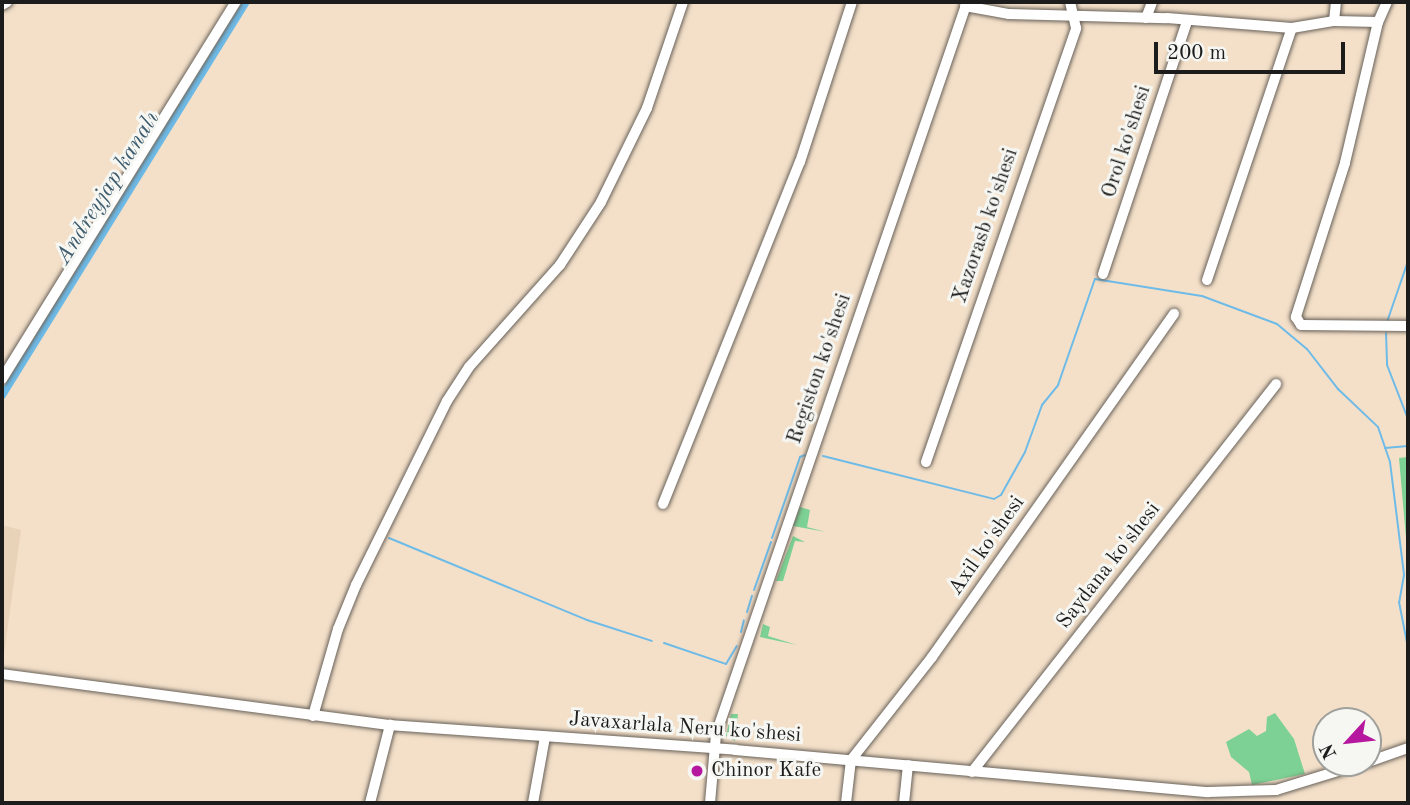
<!DOCTYPE html>
<meta charset="utf-8">
<style>
body{margin:0}
#map{position:relative;width:1410px;height:805px;overflow:hidden;background:#f4e0c9;font-family:"Old Standard TT",serif}
div>[style]{position:absolute}
.built>*{inset:0;background:#e9d3b8}
.green>*{inset:0;background:#7dd194}
.stream>*{height:2px;margin:-1px;padding:0 1px;transform-origin:1px;border-radius:1px;background:#6ebbe8}
.canal>*{height:7px;margin:-3.5px;padding:0 3.5px;transform-origin:3.5px;border-radius:3.5px;background:#6ebbe8}
.roads{filter:drop-shadow(0 0 2px #686159) drop-shadow(0 0 2px #686159)}
.minor>*{height:10px;margin:-5px;padding:0 5px;transform-origin:5px;border-radius:5px;background:#fff}
.dots>*{width:19px;height:19px;translate:-50% -50%;box-sizing:border-box;border:4px solid #f6f6f2;border-radius:50%}
span{translate:-50% -50%;white-space:nowrap;text-align:center;line-height:1.15;-webkit-text-stroke:6px #f6f6f2;paint-order:stroke}
.street-label{font-size:21px;color:#1c1c1c}
.poi-label{font-size:21px;color:#1c1c1c}
.left{translate:0 -50%;text-align:left}
.water-label{font-size:23px;color:#3d5c6e;font-style:italic}
.frame{position:absolute;inset:0;border:4px solid #1c1c1c;pointer-events:none}
.north{position:absolute;left:1312px;top:707px;width:70px;height:70px;box-sizing:border-box;background:#f6f6f2;border:2px solid #9f9f9c;border-radius:50%;rotate:243deg;font-size:19px;font-weight:700;line-height:28px;text-align:center;color:#1c1c1c}
.north::after{content:'';display:block;margin:auto;width:24px;height:32px;background:#b5179e;clip-path:polygon(50% 0,100% 100%,50% 72%,0 100%)}
.scale{position:absolute;left:1154px;top:42px;width:191px;height:32px;box-sizing:border-box;border:4px solid #1c1c1c;border-top:0;padding-left:9px;font-size:21px;line-height:24px;white-space:nowrap;color:#1c1c1c;-webkit-text-stroke:5px #f6f6f2;paint-order:stroke}
</style>
<div id="map">
<div class="built">
<i style="clip-path:polygon(2px 525px,21px 530px,3px 662px,2px 662px)"></i>
</div>
<div class="green">
<i style="clip-path:polygon(1408px 457px,1408px 561px,1399px 458px)"></i>
<i style="clip-path:polygon(800px 507px,810px 510px,807px 527px,826px 532px,793px 526px)"></i>
<i style="clip-path:polygon(793px 536px,805px 542px,795px 541px,783px 581px,776px 581px)"></i>
<i style="clip-path:polygon(763px 624px,770px 627px,768px 636px,797px 645px,760px 637px)"></i>
<i style="clip-path:polygon(1275px 713px,1294px 739px,1305px 774px,1252px 785px,1249px 772px,1231px 757px,1226px 742px,1249px 729px,1257px 736px,1266px 731px,1267px 717px)"></i>
<i style="clip-path:polygon(731px 714px,738px 714px,735px 741px,726px 736px)"></i>
</div>
<div class="stream">
<i style="left:1387px;top:322px;width:65px;rotate:-71deg"></i>
<i style="left:1386px;top:333px;width:32px;rotate:88deg"></i>
<i style="left:1387px;top:365px;width:58px;rotate:68.7deg"></i>
<i style="left:1385px;top:448px;width:23px;rotate:-5deg"></i>
<i style="left:823px;top:456px;width:176px;rotate:14.1deg"></i>
<i style="left:994px;top:499px;width:8px;rotate:-30deg"></i>
<i style="left:1001px;top:495px;width:49px;rotate:-60.8deg"></i>
<i style="left:1025px;top:452px;width:50px;rotate:-70.1deg"></i>
<i style="left:1042px;top:405px;width:26px;rotate:-51deg"></i>
<i style="left:1058px;top:385px;width:112px;rotate:-70.8deg"></i>
<i style="left:1095px;top:279px;width:108px;rotate:9deg"></i>
<i style="left:1202px;top:296px;width:80px;rotate:20.5deg"></i>
<i style="left:1277px;top:324px;width:39px;rotate:40deg"></i>
<i style="left:1307px;top:349px;width:51px;rotate:52.2deg"></i>
<i style="left:1338px;top:389px;width:55px;rotate:43.5deg"></i>
<i style="left:1378px;top:427px;width:37px;rotate:71deg"></i>
<i style="left:1390px;top:462px;width:114px;rotate:82.9deg"></i>
<i style="left:1404px;top:575px;width:27px;rotate:100deg"></i>
<i style="left:1399px;top:602px;width:47px;rotate:78.9deg"></i>
<i style="left:389px;top:538px;width:214px;rotate:22.5deg"></i>
<i style="left:587px;top:620px;width:68px;rotate:17.9deg"></i>
<i style="left:772px;top:538px;width:86px;rotate:-70.9deg"></i>
<i style="left:800px;top:457px;width:5px;rotate:-22deg"></i>
<i style="left:754px;top:590px;width:51px;rotate:-70.5deg"></i>
<i style="left:747px;top:612px;width:17px;rotate:-73deg"></i>
<i style="left:741px;top:632px;width:12px;rotate:-76deg"></i>
<i style="left:664px;top:643px;width:65px;rotate:18.7deg"></i>
<i style="left:726px;top:664px;width:21px;rotate:-59deg"></i>
</div>
<div class="canal">
<i style="left:2px;top:395px;width:463px;rotate:-58.2deg"></i>
</div>
<div class="roads">
<div class="minor">
<i style="left:1387px;top:2px;width:22px;rotate:114deg"></i>
<i style="left:1378px;top:22px;width:145px;rotate:103.2deg"></i>
<i style="left:1345px;top:163px;width:162px;rotate:107.7deg"></i>
<i style="left:1296px;top:317px;width:9px;rotate:58deg"></i>
<i style="left:1301px;top:325px;width:107px;rotate:0.5deg"></i>
<i style="left:2px;top:5px;width:6px;rotate:-31deg"></i>
<i style="left:965px;top:6px;width:45px;rotate:10.3deg"></i>
<i style="left:1009px;top:14px;width:158px;rotate:1.5deg"></i>
<i style="left:1167px;top:18px;width:125px;rotate:4.6deg"></i>
<i style="left:1292px;top:28px;width:43px;rotate:-9.5deg"></i>
<i style="left:1334px;top:21px;width:44px;rotate:1.3deg"></i>
<i style="left:1146px;top:18px;width:17px;rotate:-69deg"></i>
<i style="left:1334px;top:21px;width:19px;rotate:-84deg"></i>
<i style="left:1103px;top:274px;width:267px;rotate:-71.6deg"></i>
<i style="left:1207px;top:280px;width:266px;rotate:-71.4deg"></i>
<i style="left:2px;top:379px;width:444px;rotate:-58.2deg"></i>
<i style="left:926px;top:462px;width:459px;rotate:-70.9deg"></i>
<i style="left:1076px;top:28px;width:27px;rotate:-103deg"></i>
<i style="left:663px;top:504px;width:368px;rotate:-68.2deg"></i>
<i style="left:800px;top:162px;width:168px;rotate:-72deg"></i>
<i style="left:2px;top:674px;width:391px;rotate:7.5deg"></i>
<i style="left:390px;top:725px;width:346px;rotate:4.1deg"></i>
<i style="left:735px;top:750px;width:475px;rotate:5.1deg"></i>
<i style="left:1208px;top:792px;width:68px;rotate:-1.7deg"></i>
<i style="left:1276px;top:790px;width:92px;rotate:-17.1deg"></i>
<i style="left:313px;top:716px;width:91px;rotate:-74deg"></i>
<i style="left:338px;top:629px;width:48px;rotate:-67.8deg"></i>
<i style="left:356px;top:585px;width:205px;rotate:-63.7deg"></i>
<i style="left:447px;top:401px;width:40px;rotate:-57.1deg"></i>
<i style="left:469px;top:367px;width:137px;rotate:-48.3deg"></i>
<i style="left:560px;top:265px;width:75px;rotate:-56.9deg"></i>
<i style="left:601px;top:202px;width:105px;rotate:-63.9deg"></i>
<i style="left:647px;top:108px;width:112px;rotate:-71.2deg"></i>
<i style="left:1368px;top:762px;width:42px;rotate:-19.3deg"></i>
<i style="left:972px;top:772px;width:493px;rotate:-51.9deg"></i>
<i style="left:370px;top:803px;width:81px;rotate:-75.6deg"></i>
<i style="left:533px;top:803px;width:67px;rotate:-79.7deg"></i>
<i style="left:710px;top:803px;width:69px;rotate:-85deg"></i>
<i style="left:716px;top:734px;width:774px;rotate:-71.07deg"></i>
<i style="left:846px;top:803px;width:43px;rotate:-83.4deg"></i>
<i style="left:851px;top:760px;width:131px;rotate:-51.8deg"></i>
<i style="left:932px;top:657px;width:420px;rotate:-54.8deg"></i>
<i style="left:904px;top:803px;width:38px;rotate:-84deg"></i>
</div>
</div>
<div class="dots">
<i style="left:697px;top:771px;background:#b5179e"></i>
</div>
<div class="street-label">
<span style="left:1127px;top:142px;rotate:-72deg">Orol ko'shesi</span>
<span style="left:986px;top:226px;rotate:-71deg">Xazorasb ko'shesi</span>
<span style="left:820px;top:369px;rotate:-71deg">Registon ko'shesi</span>
<span style="left:987px;top:546px;rotate:-55deg">Axil ko'shesi</span>
<span style="left:1109px;top:566px;rotate:-52deg">Saydana ko'shesi</span>
<span style="left:685px;top:728px;rotate:4deg">Javaxarlala Neru ko'shesi</span>
</div>
<div class="poi-label">
<span class="left" style="left:711px;top:771px">Chinor Kafe</span>
</div>
<div class="water-label">
<span style="left:108px;top:188px;rotate:-58deg">Andreyjap kanalı</span>
</div>
<div class="frame"></div>
<div class="north">N</div>
<div class="scale">200 m</div>
</div>
